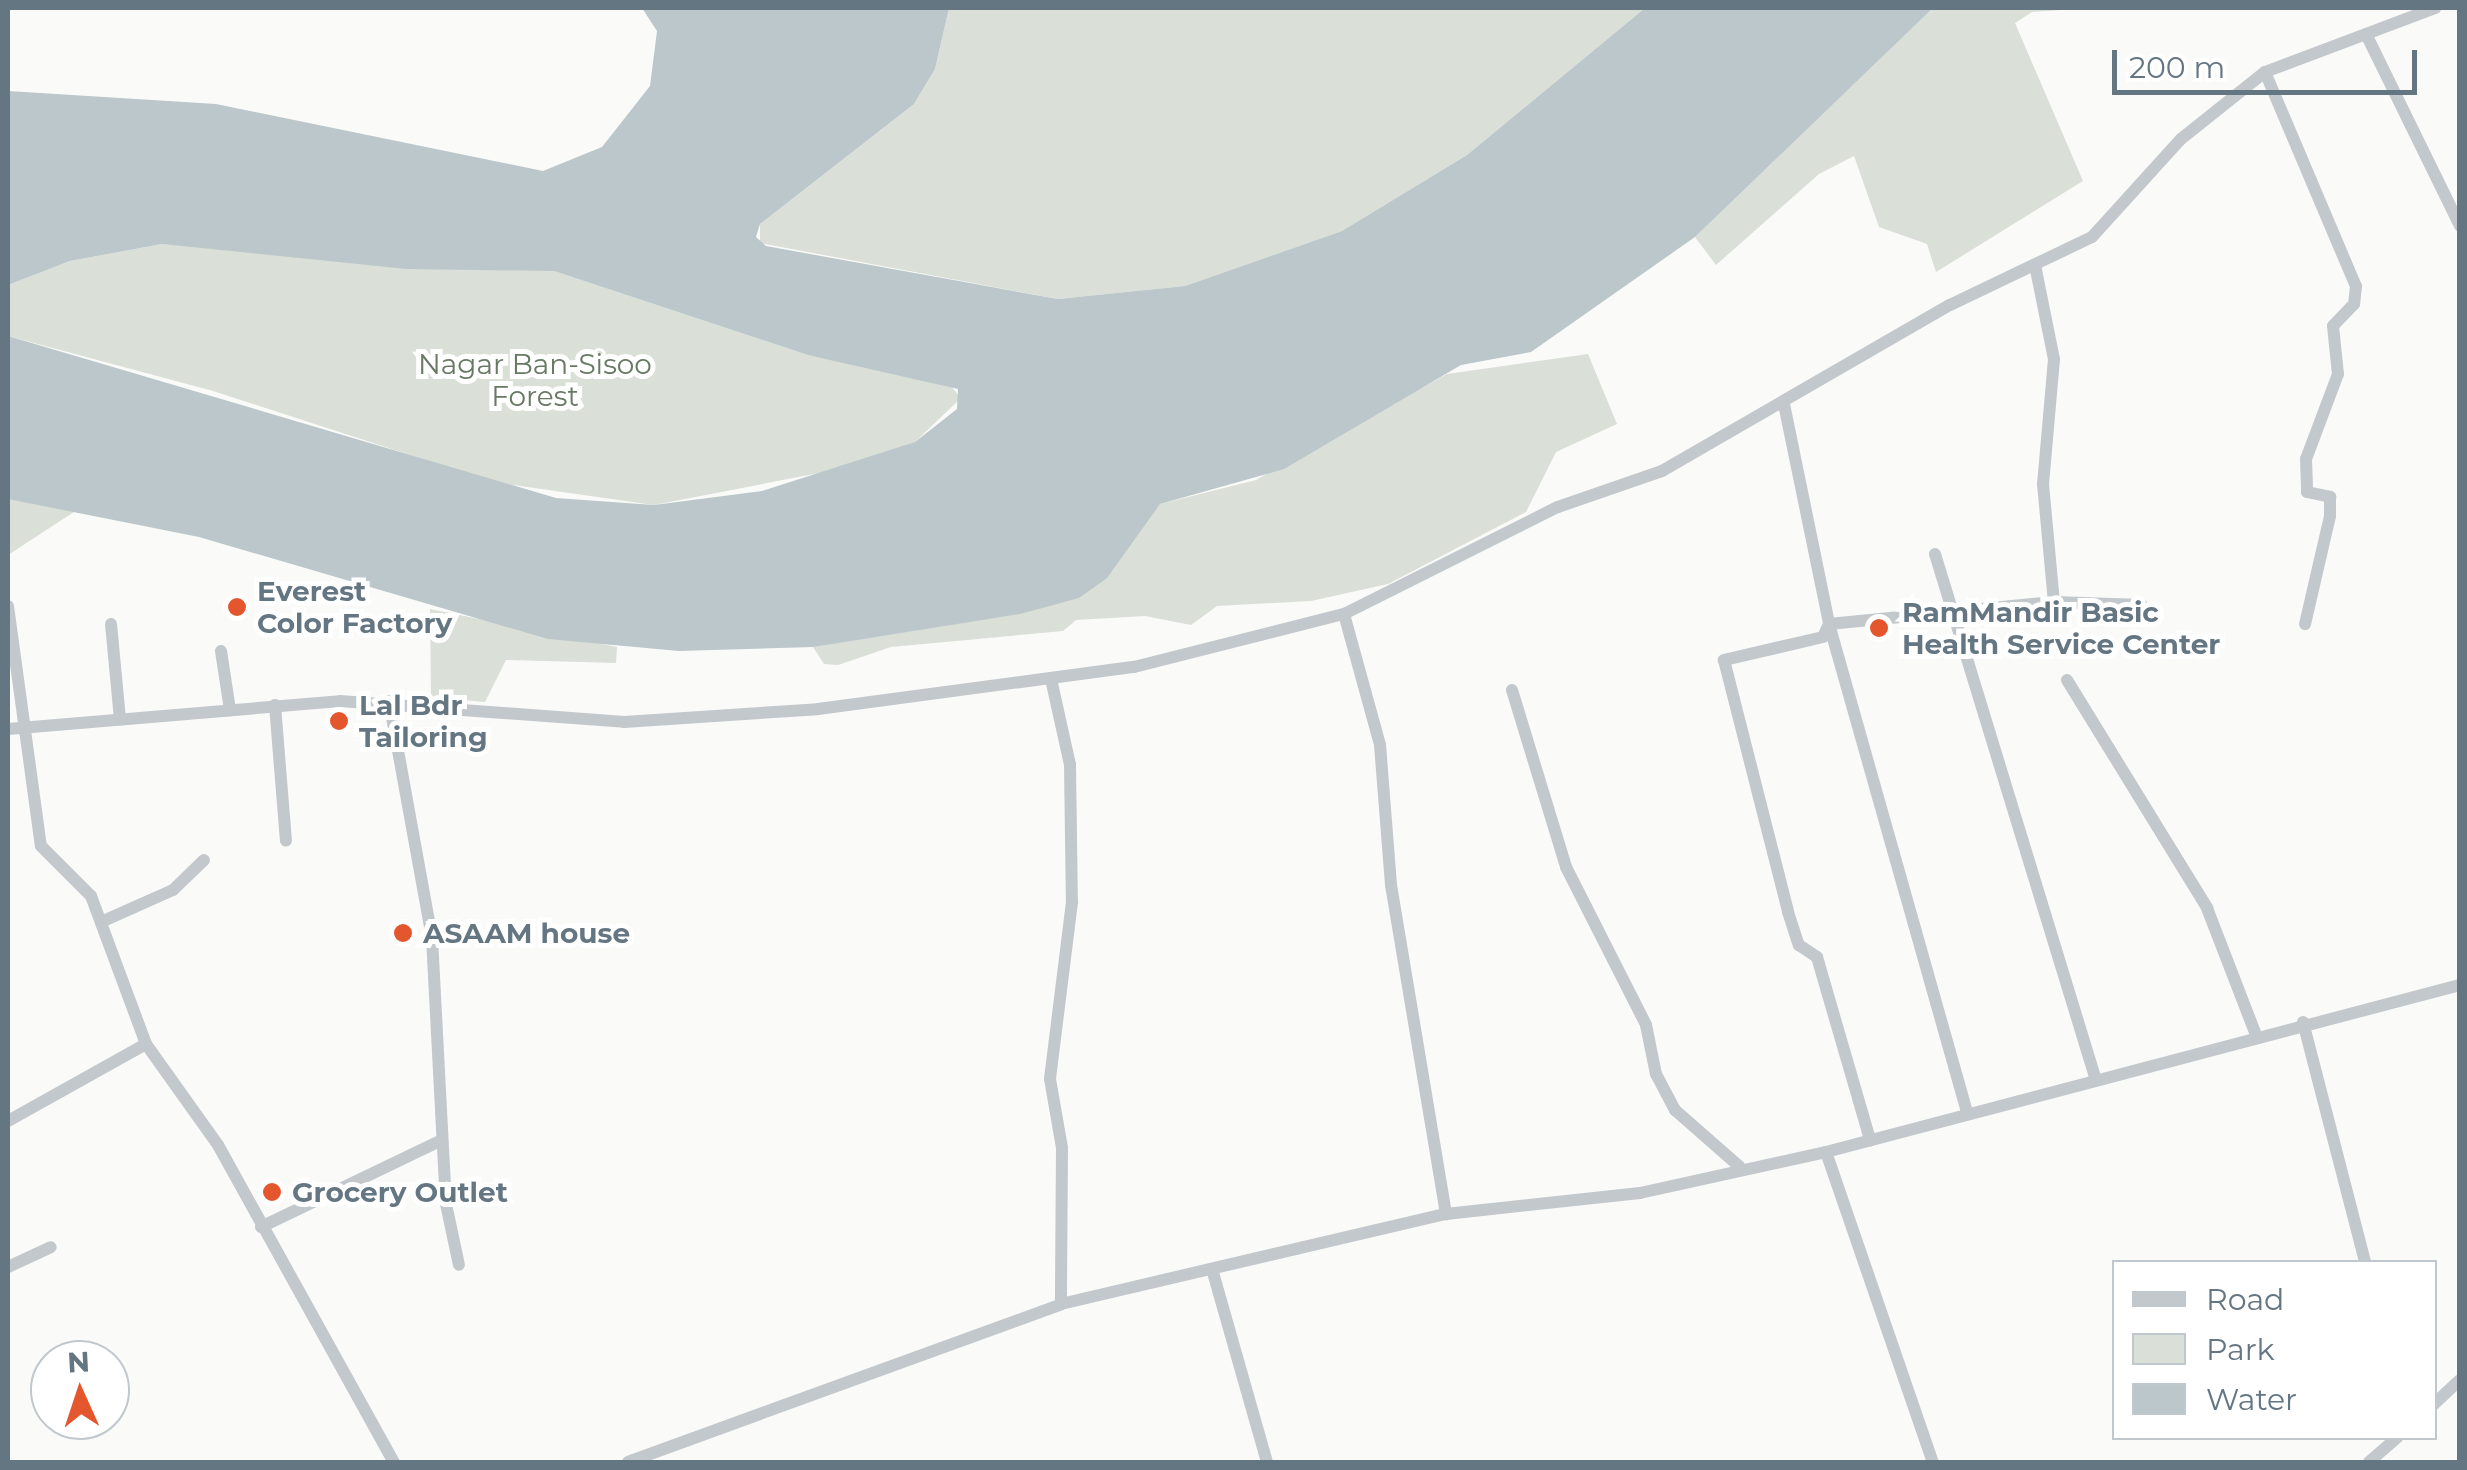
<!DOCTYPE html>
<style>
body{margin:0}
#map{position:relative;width:2467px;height:1470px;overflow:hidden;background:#fafaf8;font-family:Montserrat,sans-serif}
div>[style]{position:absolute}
.green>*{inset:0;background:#dadfd7}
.water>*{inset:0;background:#bbc7cb}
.minor>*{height:12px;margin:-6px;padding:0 6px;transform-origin:6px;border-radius:6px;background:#c3c8cc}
.dots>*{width:28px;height:28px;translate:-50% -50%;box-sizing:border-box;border:5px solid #fff;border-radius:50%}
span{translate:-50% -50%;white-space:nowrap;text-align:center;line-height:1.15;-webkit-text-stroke:10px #fff;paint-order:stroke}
.park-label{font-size:28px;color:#687a64}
.poi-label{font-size:28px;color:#657683;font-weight:700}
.left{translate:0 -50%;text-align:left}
.frame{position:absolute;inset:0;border:10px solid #657683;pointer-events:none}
.legend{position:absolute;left:2112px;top:1260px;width:325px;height:180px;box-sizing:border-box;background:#fff;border:2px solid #c1c8cd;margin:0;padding:12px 18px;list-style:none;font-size:30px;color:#657683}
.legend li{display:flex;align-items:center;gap:20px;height:50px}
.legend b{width:50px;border:2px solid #c1c8cd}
.north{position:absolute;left:30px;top:1340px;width:100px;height:100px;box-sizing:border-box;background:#fff;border:2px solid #c1c8cd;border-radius:50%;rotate:357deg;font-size:28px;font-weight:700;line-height:40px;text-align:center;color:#657683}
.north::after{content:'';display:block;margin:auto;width:35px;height:45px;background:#e4572e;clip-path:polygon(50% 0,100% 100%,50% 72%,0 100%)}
.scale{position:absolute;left:2112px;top:50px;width:305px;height:45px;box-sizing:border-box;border:5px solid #657683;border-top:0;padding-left:12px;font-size:30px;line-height:35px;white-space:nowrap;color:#657683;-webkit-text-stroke:8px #fff;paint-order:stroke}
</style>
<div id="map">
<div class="green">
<i style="clip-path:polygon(949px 8px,1645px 8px,1467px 155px,1342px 231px,1185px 286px,1058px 299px,760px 243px,760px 224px,914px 104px,935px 69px)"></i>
<i style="clip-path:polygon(1933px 8px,2090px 8px,2032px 12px,2015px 23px,2083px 181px,1936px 272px,1927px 244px,1879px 227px,1854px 156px,1819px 174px,1716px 265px,1695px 237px)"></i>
<i style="clip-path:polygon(162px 244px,554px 271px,808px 355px,947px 382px,961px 398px,915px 442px,855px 466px,654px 505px,493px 482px,213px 391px,8px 336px,8px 285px,70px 261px)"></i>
<i style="clip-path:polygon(1588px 354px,1617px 424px,1556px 452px,1526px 512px,1388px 584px,1311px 601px,1217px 606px,1191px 625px,1145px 616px,1076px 620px,1063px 631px,891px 647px,838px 665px,824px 664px,813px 647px,1079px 598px,1160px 504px,1256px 480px,1447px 374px)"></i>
<i style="clip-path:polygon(8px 499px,77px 510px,8px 555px)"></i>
<i style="clip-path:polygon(430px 609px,617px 647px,616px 663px,506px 660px,485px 702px,431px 697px)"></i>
</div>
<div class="water">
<i style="clip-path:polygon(642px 8px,949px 8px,935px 69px,914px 104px,760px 224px,756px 237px,766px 246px,1058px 299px,1185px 286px,1342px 231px,1467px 155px,1645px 8px,1933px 8px,1695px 237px,1531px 352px,1461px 365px,1284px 469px,1160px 504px,1107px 578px,1079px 598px,1020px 614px,813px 647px,679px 651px,548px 639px,199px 537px,8px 499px,8px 336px,556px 498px,654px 505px,762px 491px,915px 442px,957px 409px,958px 389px,808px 355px,554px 271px,407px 269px,162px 244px,70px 261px,8px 285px,8px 91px,216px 104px,543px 171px,602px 147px,650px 86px,657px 31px)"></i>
</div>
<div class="minor">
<i style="left:2366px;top:34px;width:214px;rotate:63.9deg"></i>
<i style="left:2265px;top:72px;width:233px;rotate:67deg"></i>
<i style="left:2356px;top:286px;width:18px;rotate:96deg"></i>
<i style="left:2354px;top:304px;width:30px;rotate:134deg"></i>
<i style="left:2333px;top:326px;width:48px;rotate:84.1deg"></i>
<i style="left:2338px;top:374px;width:91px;rotate:110.6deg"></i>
<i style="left:2306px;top:459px;width:33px;rotate:88deg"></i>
<i style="left:2307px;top:492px;width:24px;rotate:12deg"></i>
<i style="left:2330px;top:497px;width:19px;rotate:90deg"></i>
<i style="left:2330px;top:516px;width:111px;rotate:103deg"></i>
<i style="left:2035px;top:265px;width:96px;rotate:78.6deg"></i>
<i style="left:2054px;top:359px;width:125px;rotate:95deg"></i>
<i style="left:2043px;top:484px;width:119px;rotate:84.7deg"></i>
<i style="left:2054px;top:602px;width:88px;rotate:2deg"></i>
<i style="left:1784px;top:404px;width:225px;rotate:78.4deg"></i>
<i style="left:1829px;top:624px;width:226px;rotate:-5.6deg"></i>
<i style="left:1935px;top:554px;width:547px;rotate:72.99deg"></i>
<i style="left:8px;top:606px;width:242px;rotate:82.2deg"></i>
<i style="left:41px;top:846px;width:71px;rotate:45deg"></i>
<i style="left:91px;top:896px;width:158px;rotate:69.6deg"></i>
<i style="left:146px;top:1044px;width:124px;rotate:54.5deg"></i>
<i style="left:218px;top:1145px;width:363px;rotate:61deg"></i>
<i style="left:1344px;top:614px;width:136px;rotate:74.6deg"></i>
<i style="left:1380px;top:745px;width:140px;rotate:85.5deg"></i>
<i style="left:1391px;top:885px;width:334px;rotate:80.5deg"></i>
<i style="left:111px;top:624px;width:96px;rotate:84.6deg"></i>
<i style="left:1829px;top:624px;width:14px;rotate:115deg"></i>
<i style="left:1823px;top:637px;width:102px;rotate:166.9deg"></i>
<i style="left:1724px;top:660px;width:260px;rotate:75.7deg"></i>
<i style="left:1788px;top:912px;width:35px;rotate:72deg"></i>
<i style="left:1799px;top:945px;width:22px;rotate:34deg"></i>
<i style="left:1817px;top:957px;width:191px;rotate:73.8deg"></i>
<i style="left:1829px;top:624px;width:507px;rotate:74.21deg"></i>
<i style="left:221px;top:651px;width:60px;rotate:81.3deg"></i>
<i style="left:1051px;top:679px;width:88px;rotate:77.5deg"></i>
<i style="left:1070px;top:765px;width:137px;rotate:89.2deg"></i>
<i style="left:1072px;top:902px;width:178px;rotate:97.1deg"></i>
<i style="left:1050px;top:1079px;width:70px;rotate:80.1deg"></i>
<i style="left:1062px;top:1148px;width:156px;rotate:90.4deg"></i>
<i style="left:2067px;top:680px;width:268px;rotate:58.4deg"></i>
<i style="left:2207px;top:908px;width:136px;rotate:68.9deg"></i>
<i style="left:1512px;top:690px;width:185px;rotate:73deg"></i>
<i style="left:1566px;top:867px;width:177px;rotate:63.1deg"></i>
<i style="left:1646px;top:1025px;width:50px;rotate:78.5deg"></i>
<i style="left:1656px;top:1074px;width:41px;rotate:62.2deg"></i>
<i style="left:1675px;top:1110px;width:86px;rotate:41.2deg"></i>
<i style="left:389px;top:701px;width:241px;rotate:79.7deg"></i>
<i style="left:432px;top:938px;width:266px;rotate:87deg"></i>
<i style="left:446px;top:1204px;width:62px;rotate:78deg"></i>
<i style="left:275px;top:705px;width:136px;rotate:85.4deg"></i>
<i style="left:8px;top:729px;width:333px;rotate:-4.8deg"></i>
<i style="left:340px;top:701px;width:285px;rotate:4.2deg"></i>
<i style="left:624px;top:722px;width:194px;rotate:-3.8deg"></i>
<i style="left:818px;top:709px;width:319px;rotate:-7.6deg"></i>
<i style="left:1134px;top:667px;width:217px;rotate:-14.2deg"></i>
<i style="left:1344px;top:614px;width:239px;rotate:-26.6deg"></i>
<i style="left:1558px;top:507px;width:110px;rotate:-19.1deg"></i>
<i style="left:1662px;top:471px;width:332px;rotate:-30deg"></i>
<i style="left:1950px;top:305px;width:157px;rotate:-25.6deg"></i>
<i style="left:2092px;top:237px;width:132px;rotate:-47.8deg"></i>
<i style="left:2181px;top:139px;width:107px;rotate:-38.6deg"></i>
<i style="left:2265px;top:72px;width:182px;rotate:-20.6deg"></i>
<i style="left:101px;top:922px;width:79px;rotate:-24deg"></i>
<i style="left:173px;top:890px;width:43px;rotate:-44.1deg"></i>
<i style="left:2303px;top:1022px;width:248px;rotate:75.5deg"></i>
<i style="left:8px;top:1121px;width:158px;rotate:-29.2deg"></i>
<i style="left:1826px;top:1152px;width:328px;rotate:71deg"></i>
<i style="left:261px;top:1227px;width:201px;rotate:-25.7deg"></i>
<i style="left:8px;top:1267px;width:47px;rotate:-24.9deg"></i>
<i style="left:1212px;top:1269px;width:201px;rotate:74.1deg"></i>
<i style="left:2434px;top:1404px;width:35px;rotate:-43deg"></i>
<i style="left:628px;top:1462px;width:461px;rotate:-20deg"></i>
<i style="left:1061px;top:1304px;width:395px;rotate:-13.2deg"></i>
<i style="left:1446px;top:1214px;width:195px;rotate:-6.2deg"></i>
<i style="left:1640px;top:1193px;width:190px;rotate:-12.4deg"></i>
<i style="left:1826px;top:1152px;width:656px;rotate:-14.76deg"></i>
<i style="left:2369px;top:1462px;width:37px;rotate:-41deg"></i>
</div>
<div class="dots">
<i style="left:237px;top:607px;background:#e4572e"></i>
<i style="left:1879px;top:628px;background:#e4572e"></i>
<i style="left:339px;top:721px;background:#e4572e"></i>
<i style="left:403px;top:933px;background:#e4572e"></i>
<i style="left:272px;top:1192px;background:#e4572e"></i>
</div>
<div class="park-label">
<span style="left:535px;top:380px">Nagar Ban-Sisoo<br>Forest</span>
</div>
<div class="poi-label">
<span class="left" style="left:257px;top:607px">Everest<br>Color Factory</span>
<span class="left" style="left:1902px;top:628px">RamMandir Basic<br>Health Service Center</span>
<span class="left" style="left:359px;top:721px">Lal Bdr<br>Tailoring</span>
<span class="left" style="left:423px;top:933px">ASAAM house</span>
<span class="left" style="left:292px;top:1192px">Grocery Outlet</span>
</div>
<div class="frame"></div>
<ul class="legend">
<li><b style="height:12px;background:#c3c8cc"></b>Road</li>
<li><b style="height:28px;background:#dadfd7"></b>Park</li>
<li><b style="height:28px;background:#bbc7cb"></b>Water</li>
</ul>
<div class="north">N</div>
<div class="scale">200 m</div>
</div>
